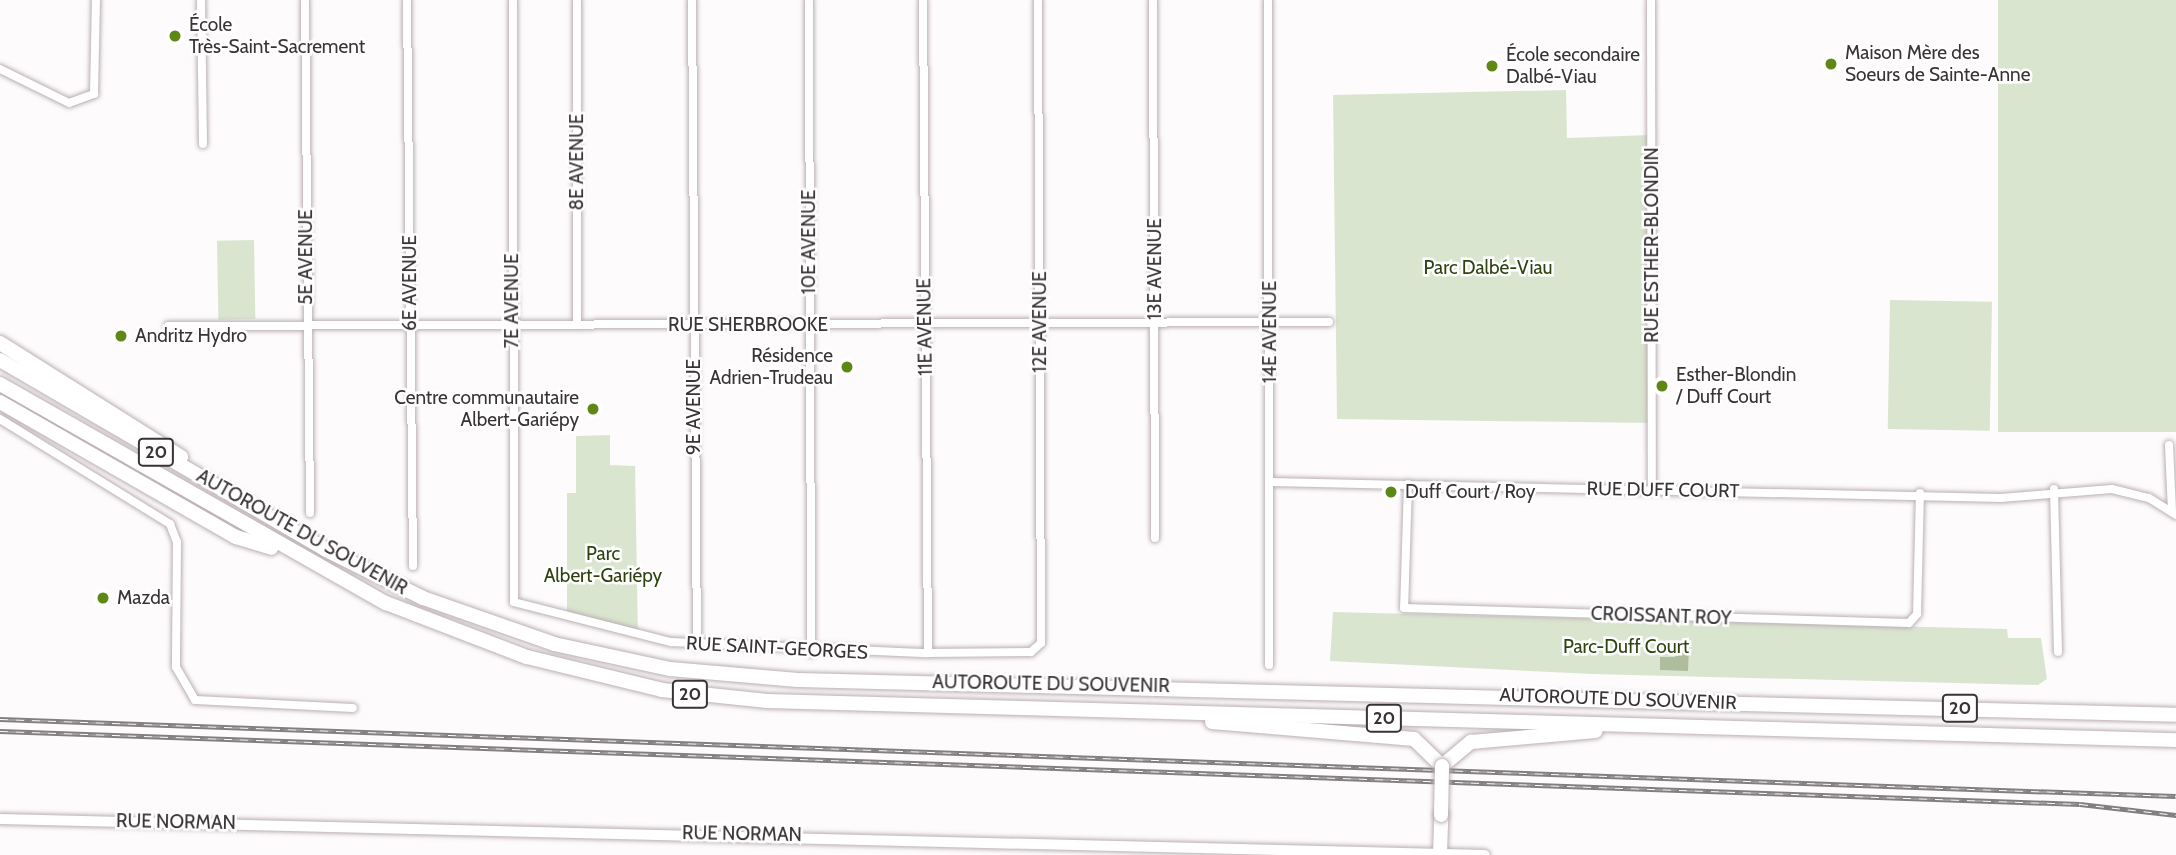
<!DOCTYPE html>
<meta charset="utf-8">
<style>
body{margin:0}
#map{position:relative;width:2176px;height:855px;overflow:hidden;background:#fdfbfc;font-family:Cabin,sans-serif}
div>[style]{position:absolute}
.green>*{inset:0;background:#dae5cf;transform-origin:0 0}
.water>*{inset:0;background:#adbd9d}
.roads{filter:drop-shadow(0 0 2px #bbafb4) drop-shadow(0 0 2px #bbafb4)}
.minor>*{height:8px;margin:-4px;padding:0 4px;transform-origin:4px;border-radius:4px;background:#fff}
.tertiary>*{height:10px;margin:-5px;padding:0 5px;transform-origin:5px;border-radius:5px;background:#fff}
.motorway>*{height:14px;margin:-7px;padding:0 7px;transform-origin:7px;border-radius:7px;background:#fff}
.rail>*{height:5px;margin-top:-2.5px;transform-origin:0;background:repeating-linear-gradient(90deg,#fff 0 8px,#837f81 0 16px);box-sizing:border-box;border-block:2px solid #837f81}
.bridges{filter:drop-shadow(0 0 2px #bbafb4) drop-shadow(0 0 2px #bbafb4)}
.motorway-bridge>*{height:14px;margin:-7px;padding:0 7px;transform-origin:7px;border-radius:7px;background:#fff}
.dots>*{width:19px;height:19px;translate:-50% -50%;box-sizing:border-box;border:4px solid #fff;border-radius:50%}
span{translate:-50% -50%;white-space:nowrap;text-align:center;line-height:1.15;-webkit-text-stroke:5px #fff;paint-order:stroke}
.shield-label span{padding:2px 5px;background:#fff;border:2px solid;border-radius:5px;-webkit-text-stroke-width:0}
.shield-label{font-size:18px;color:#383335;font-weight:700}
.poi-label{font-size:19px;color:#383335}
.left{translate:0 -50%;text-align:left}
.right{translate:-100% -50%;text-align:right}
.street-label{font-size:19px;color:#383335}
.park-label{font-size:19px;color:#2e4210}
</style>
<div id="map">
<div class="green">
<i style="left:1998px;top:0;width:178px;height:432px"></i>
<i style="clip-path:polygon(1566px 90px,1567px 138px,1651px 135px,1652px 423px,1337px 419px,1333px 95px)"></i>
<i style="left:254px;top:240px;width:79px;height:37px;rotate:89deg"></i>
<i style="left:1890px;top:300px;width:102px;height:129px;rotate:1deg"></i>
<i style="clip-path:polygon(610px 435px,610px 465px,635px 466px,638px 638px,567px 619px,567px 493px,576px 493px,576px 436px)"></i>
<i style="clip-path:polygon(1333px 612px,2007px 629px,2008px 638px,2041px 638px,2047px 679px,2038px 685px,1592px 674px,1330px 661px)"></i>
</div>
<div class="water">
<i style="clip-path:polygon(1678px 647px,1689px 647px,1688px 671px,1660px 670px,1660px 657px,1675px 657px)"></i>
</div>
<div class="roads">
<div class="minor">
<i style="left:201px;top:0;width:144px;rotate:89.2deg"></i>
<i style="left:305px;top:0;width:513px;rotate:89.44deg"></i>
<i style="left:407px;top:0;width:566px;rotate:89.39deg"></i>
<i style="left:513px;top:0;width:602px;rotate:89.9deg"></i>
<i style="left:514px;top:602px;width:162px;rotate:14.3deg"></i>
<i style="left:671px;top:642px;width:257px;rotate:2.5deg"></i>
<i style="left:928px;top:653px;width:103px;rotate:-0.6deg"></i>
<i style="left:1031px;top:652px;width:13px;rotate:-42deg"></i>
<i style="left:1041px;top:643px;width:643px;rotate:-90.27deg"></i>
<i style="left:577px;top:0;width:325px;rotate:90deg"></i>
<i style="left:692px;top:0;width:645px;rotate:89.56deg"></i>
<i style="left:809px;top:0;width:653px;rotate:89.82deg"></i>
<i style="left:923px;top:0;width:653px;rotate:89.56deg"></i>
<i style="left:1153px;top:0;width:538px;rotate:89.79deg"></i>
<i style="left:1268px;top:0;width:665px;rotate:89.91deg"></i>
<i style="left:1651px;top:0;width:490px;rotate:89.9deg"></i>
<i style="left:0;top:69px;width:77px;rotate:26.2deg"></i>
<i style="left:69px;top:103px;width:27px;rotate:-20deg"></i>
<i style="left:94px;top:94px;width:94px;rotate:-88.8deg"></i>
<i style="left:168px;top:326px;width:1161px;rotate:-0.2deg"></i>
<i style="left:0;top:419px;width:200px;rotate:31.7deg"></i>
<i style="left:170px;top:524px;width:19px;rotate:69deg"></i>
<i style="left:177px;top:542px;width:125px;rotate:90.5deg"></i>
<i style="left:176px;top:667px;width:38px;rotate:60deg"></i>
<i style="left:195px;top:700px;width:158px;rotate:2.9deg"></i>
<i style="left:2169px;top:445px;width:67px;rotate:87.4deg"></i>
<i style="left:1271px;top:482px;width:730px;rotate:1.26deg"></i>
<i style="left:2001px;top:498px;width:111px;rotate:-4.6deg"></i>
<i style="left:2112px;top:489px;width:38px;rotate:14deg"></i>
<i style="left:2149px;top:498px;width:32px;rotate:32deg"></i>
<i style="left:1408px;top:484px;width:124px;rotate:91.8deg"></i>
<i style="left:1404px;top:608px;width:505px;rotate:1.7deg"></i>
<i style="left:1909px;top:623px;width:12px;rotate:-48deg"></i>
<i style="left:1917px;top:614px;width:121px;rotate:-88.6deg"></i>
<i style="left:2054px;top:489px;width:163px;rotate:88.6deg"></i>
</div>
<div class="tertiary">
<i style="left:0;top:819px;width:1485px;rotate:1.39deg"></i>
</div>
<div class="motorway">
<i style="left:0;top:343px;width:214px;rotate:32.2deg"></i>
<i style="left:0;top:360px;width:377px;rotate:30.2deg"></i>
<i style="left:326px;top:550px;width:108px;rotate:26.3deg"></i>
<i style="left:423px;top:598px;width:139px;rotate:19.3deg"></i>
<i style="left:554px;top:644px;width:119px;rotate:12.2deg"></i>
<i style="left:670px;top:669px;width:128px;rotate:4.9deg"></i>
<i style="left:798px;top:680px;width:1378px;rotate:1.45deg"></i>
<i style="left:0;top:384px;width:444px;rotate:29.6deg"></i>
<i style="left:386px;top:603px;width:151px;rotate:21deg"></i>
<i style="left:527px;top:657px;width:139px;rotate:13.7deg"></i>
<i style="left:662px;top:690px;width:106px;rotate:6deg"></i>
<i style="left:767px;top:701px;width:1410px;rotate:1.59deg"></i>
<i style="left:0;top:402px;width:272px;rotate:29.8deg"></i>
<i style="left:236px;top:537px;width:37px;rotate:17deg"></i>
<i style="left:1212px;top:722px;width:203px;rotate:4.8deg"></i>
<i style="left:1414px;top:739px;width:39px;rotate:44deg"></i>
<i style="left:1442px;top:766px;width:38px;rotate:-40deg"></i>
<i style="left:1471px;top:742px;width:125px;rotate:-5deg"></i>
<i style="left:1440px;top:853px;width:38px;rotate:-88deg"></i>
</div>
</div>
<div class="rail">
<i style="left:0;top:719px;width:2177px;rotate:2.03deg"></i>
<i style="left:0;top:731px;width:2081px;rotate:2.01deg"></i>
<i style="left:2080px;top:804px;width:97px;rotate:6.5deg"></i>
</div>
<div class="bridges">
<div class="motorway-bridge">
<i style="left:1441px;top:815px;width:49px;rotate:-88.8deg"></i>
</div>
</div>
<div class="dots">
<i style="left:175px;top:36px;background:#5e8713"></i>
<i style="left:1831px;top:64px;background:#5e8713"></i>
<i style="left:1492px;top:66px;background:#5e8713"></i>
<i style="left:121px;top:336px;background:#5e8713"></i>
<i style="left:847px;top:367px;background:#5e8713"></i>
<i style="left:1662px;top:386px;background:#5e8713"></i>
<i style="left:593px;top:409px;background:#5e8713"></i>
<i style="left:1391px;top:492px;background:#5e8713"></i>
<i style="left:103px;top:598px;background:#5e8713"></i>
</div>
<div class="shield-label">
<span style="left:156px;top:452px">20</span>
<span style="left:690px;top:694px">20</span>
<span style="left:1960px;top:708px">20</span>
<span style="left:1384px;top:718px">20</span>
</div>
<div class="poi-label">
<span class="left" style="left:189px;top:36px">École<br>Très-Saint-Sacrement</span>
<span class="left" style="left:1845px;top:64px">Maison Mère des<br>Soeurs de Sainte-Anne</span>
<span class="left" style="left:1506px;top:66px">École secondaire<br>Dalbé-Viau</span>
<span class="left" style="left:135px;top:336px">Andritz Hydro</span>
<span class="right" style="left:833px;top:367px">Résidence<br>Adrien-Trudeau</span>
<span class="left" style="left:1676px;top:386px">Esther-Blondin<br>/ Duff Court</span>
<span class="right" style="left:579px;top:409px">Centre communautaire<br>Albert-Gariépy</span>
<span class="left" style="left:1405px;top:492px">Duff Court / Roy</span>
<span class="left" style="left:117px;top:598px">Mazda</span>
</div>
<div class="street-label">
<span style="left:577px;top:162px;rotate:-90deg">8E AVENUE</span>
<span style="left:809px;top:242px;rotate:-90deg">10E AVENUE</span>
<span style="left:1652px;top:245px;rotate:-90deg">RUE ESTHER-BLONDIN</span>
<span style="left:306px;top:257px;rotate:-90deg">5E AVENUE</span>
<span style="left:1155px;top:269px;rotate:-90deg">13E AVENUE</span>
<span style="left:410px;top:283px;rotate:-90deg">6E AVENUE</span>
<span style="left:512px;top:301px;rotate:-90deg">7E AVENUE</span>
<span style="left:1040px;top:322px;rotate:-90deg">12E AVENUE</span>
<span style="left:748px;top:325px">RUE SHERBROOKE</span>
<span style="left:925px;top:327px;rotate:-91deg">11E AVENUE</span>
<span style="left:1270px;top:332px;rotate:-90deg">14E AVENUE</span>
<span style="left:694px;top:407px;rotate:-90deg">9E AVENUE</span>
<span style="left:1663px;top:490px;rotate:1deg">RUE DUFF COURT</span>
<span style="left:302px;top:532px;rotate:29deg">AUTOROUTE DU SOUVENIR</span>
<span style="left:1661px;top:616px;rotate:2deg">CROISSANT ROY</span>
<span style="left:777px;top:648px;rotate:3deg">RUE SAINT-GEORGES</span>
<span style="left:1051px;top:684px;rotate:1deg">AUTOROUTE DU SOUVENIR</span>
<span style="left:1618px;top:699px;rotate:2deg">AUTOROUTE DU SOUVENIR</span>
<span style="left:176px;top:822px;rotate:1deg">RUE NORMAN</span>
<span style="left:742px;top:834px;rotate:1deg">RUE NORMAN</span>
</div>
<div class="park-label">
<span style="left:1488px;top:268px">Parc Dalbé-Viau</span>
<span style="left:603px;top:565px">Parc<br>Albert-Gariépy</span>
<span style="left:1626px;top:647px">Parc-Duff Court</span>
</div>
</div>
